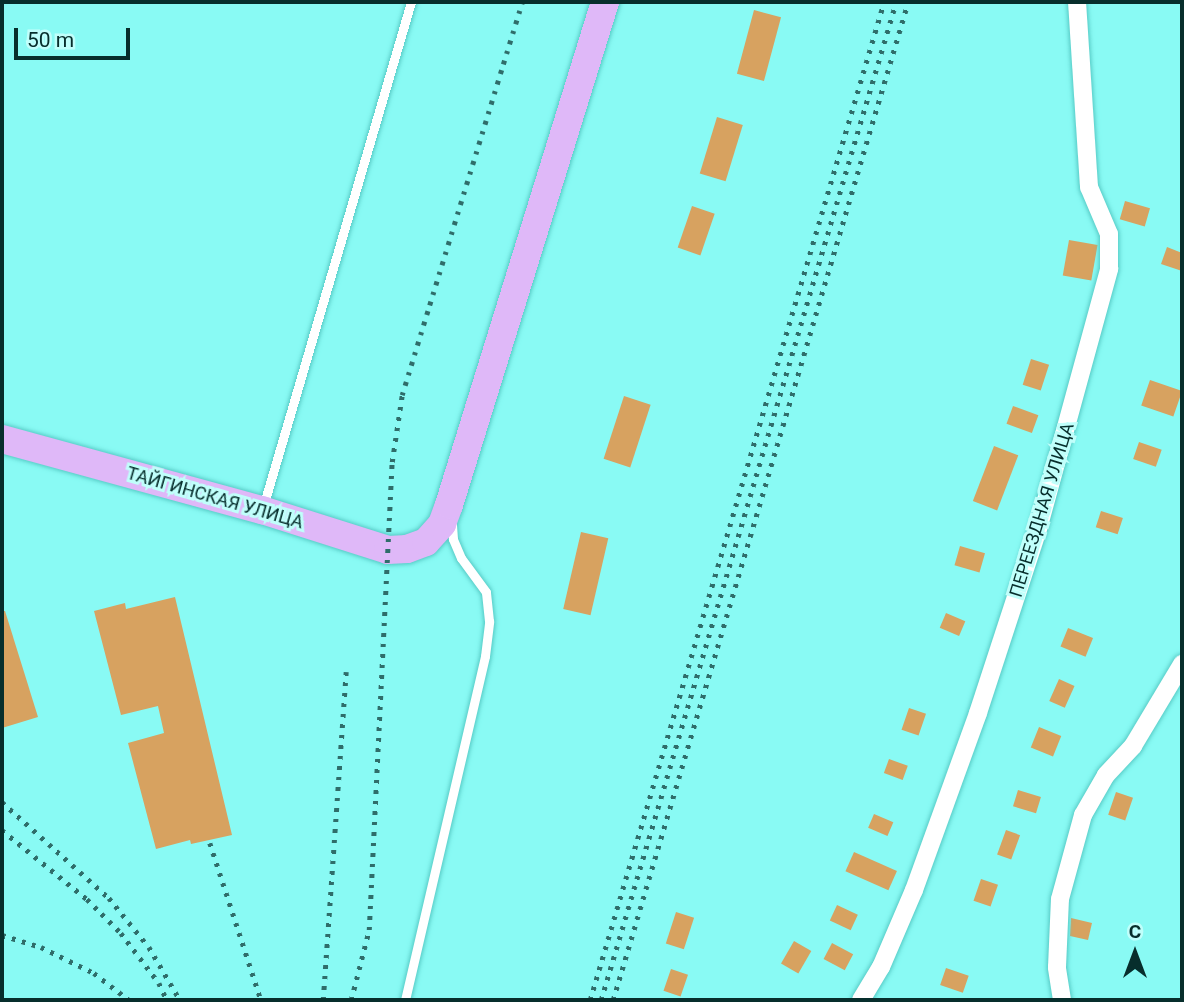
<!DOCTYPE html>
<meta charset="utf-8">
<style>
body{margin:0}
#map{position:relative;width:1184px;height:1002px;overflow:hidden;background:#89faf4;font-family:Roboto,sans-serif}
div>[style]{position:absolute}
.building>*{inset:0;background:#d7a260;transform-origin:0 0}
.roads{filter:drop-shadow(0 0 2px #57cbc6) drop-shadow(0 0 2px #57cbc6)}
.service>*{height:9px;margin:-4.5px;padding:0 4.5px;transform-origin:4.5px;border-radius:4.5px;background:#fff}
.minor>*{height:18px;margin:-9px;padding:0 9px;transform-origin:9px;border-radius:9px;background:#fff}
.trunk>*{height:28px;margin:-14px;padding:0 14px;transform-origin:14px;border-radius:14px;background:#dfb8f8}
.rail>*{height:4.5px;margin-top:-2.25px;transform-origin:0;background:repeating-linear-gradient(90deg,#2f6d6a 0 3.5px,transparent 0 10.5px)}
span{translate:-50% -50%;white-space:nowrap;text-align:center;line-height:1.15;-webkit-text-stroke:6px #c0fffb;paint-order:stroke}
.street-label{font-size:18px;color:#072e2c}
.frame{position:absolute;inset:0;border:4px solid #072e2c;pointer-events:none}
.north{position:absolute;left:1100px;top:918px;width:70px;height:70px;-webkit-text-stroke:5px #c0fffb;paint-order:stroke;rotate:0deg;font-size:19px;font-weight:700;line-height:28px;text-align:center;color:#072e2c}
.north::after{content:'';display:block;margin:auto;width:24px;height:32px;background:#072e2c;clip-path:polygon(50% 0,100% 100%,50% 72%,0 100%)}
.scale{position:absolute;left:14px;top:28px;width:116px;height:32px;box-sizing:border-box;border:4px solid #072e2c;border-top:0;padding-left:9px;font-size:21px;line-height:24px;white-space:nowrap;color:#072e2c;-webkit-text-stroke:5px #c0fffb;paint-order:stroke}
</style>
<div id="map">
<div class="building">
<i style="left:754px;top:10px;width:28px;height:66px;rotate:15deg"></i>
<i style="left:717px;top:117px;width:27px;height:59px;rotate:17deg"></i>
<i style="left:1125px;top:201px;width:26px;height:19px;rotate:16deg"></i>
<i style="left:692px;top:206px;width:24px;height:44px;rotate:19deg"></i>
<i style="left:1069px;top:240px;width:29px;height:36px;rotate:10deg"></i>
<i style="clip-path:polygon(1167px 247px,1182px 253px,1182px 271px,1161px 264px)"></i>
<i style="left:1031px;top:359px;width:19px;height:27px;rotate:18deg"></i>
<i style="left:1150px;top:380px;width:34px;height:27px;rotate:19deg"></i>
<i style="left:624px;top:396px;width:28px;height:66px;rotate:18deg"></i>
<i style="left:1013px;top:406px;width:27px;height:19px;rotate:20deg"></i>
<i style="left:1139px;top:442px;width:24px;height:18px;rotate:19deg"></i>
<i style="left:994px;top:446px;width:26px;height:59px;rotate:21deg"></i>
<i style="left:1101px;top:511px;width:23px;height:17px;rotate:18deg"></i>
<i style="left:581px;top:532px;width:28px;height:79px;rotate:13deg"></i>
<i style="left:960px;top:546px;width:26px;height:20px;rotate:16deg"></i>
<i style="clip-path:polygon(175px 597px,232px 835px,191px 844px,190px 840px,156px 849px,128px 743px,164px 733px,158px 706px,121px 715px,94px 611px,125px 603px,126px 609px)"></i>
<i style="clip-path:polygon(2px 611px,5px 611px,38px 717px,2px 728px)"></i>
<i style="left:946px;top:613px;width:21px;height:16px;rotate:23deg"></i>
<i style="left:1068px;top:628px;width:27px;height:20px;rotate:22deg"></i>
<i style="left:1059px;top:679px;width:17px;height:24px;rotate:24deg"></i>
<i style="left:909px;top:708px;width:18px;height:23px;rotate:19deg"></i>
<i style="left:1039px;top:727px;width:24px;height:22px;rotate:22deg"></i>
<i style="left:889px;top:759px;width:20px;height:15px;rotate:20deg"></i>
<i style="left:1018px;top:790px;width:24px;height:17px;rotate:17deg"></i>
<i style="left:1116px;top:792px;width:18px;height:24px;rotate:19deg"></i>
<i style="left:874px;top:814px;width:21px;height:15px;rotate:23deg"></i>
<i style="left:1006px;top:830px;width:15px;height:26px;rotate:20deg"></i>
<i style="left:854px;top:852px;width:47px;height:21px;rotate:24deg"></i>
<i style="left:981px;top:879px;width:18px;height:23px;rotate:19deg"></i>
<i style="left:837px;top:905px;width:23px;height:17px;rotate:25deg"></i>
<i style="left:676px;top:912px;width:19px;height:33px;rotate:18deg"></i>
<i style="clip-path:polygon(1071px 918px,1092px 923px,1088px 940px,1070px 936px)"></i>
<i style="left:794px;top:941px;width:20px;height:26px;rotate:30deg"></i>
<i style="left:832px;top:943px;width:24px;height:18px;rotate:28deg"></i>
<i style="left:946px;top:968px;width:24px;height:18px;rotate:19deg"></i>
<i style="left:671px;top:969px;width:18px;height:23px;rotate:19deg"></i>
</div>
<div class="roads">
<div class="service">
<i style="left:263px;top:507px;width:526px;rotate:-73.67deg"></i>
<i style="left:405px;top:1000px;width:353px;rotate:-76.9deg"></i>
<i style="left:485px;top:656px;width:35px;rotate:-83deg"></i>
<i style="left:489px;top:621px;width:29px;rotate:-96deg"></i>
<i style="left:486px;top:592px;width:42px;rotate:-126.3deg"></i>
<i style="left:461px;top:558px;width:21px;rotate:-113deg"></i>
<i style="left:453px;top:539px;width:15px;rotate:-94deg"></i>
</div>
<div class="minor">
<i style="left:861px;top:1000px;width:39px;rotate:-59deg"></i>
<i style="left:881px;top:967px;width:84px;rotate:-66.8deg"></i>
<i style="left:914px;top:890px;width:188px;rotate:-70.1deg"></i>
<i style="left:978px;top:713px;width:189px;rotate:-71.9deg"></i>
<i style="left:1037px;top:533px;width:274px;rotate:-74.7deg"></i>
<i style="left:1109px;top:269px;width:35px;rotate:-90deg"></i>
<i style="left:1109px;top:234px;width:51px;rotate:-113.1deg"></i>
<i style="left:1089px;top:187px;width:185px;rotate:-93.7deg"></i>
<i style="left:1062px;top:1000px;width:33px;rotate:-99deg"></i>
<i style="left:1057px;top:967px;width:68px;rotate:-87.5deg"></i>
<i style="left:1060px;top:899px;width:87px;rotate:-74.7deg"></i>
<i style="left:1083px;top:815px;width:46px;rotate:-60.1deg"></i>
<i style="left:1106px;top:775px;width:40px;rotate:-47deg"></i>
<i style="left:1133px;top:746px;width:96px;rotate:-59.1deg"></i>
</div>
<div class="trunk">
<i style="left:2px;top:439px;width:270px;rotate:15.3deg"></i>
<i style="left:262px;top:510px;width:132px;rotate:17.6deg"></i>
<i style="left:388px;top:550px;width:19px;rotate:-3deg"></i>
<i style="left:407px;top:549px;width:20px;rotate:-20deg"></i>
<i style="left:426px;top:542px;width:24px;rotate:-48deg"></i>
<i style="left:442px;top:524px;width:20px;rotate:-70deg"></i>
<i style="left:449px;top:505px;width:527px;rotate:-72.77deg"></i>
</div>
</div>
<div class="rail">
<i style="left:2px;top:802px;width:144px;rotate:41.9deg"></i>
<i style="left:109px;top:898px;width:63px;rotate:50.8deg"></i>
<i style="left:149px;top:947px;width:61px;rotate:59.7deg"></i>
<i style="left:2px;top:830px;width:109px;rotate:39.1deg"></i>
<i style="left:87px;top:899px;width:48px;rotate:45deg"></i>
<i style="left:121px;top:933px;width:63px;rotate:52.8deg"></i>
<i style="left:159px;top:983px;width:19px;rotate:65deg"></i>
<i style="left:210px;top:843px;width:165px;rotate:72deg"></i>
<i style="left:2px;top:935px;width:41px;rotate:17.1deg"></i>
<i style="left:41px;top:947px;width:59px;rotate:26.1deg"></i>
<i style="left:94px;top:973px;width:44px;rotate:37.6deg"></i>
<i style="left:323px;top:1000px;width:329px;rotate:-86deg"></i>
<i style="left:351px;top:1000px;width:72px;rotate:-75.6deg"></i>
<i style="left:369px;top:930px;width:469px;rotate:-87.2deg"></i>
<i style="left:392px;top:462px;width:68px;rotate:-81.5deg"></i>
<i style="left:402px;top:395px;width:411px;rotate:-73deg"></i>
<i style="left:590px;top:1000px;width:1040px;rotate:-73.59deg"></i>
<i style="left:601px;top:1000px;width:1041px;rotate:-73.53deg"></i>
<i style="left:613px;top:1000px;width:1041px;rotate:-73.53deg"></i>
</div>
<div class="street-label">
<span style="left:215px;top:498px;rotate:16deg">ТАЙГИНСКАЯ УЛИЦА</span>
<span style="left:1042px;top:510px;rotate:-73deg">ПЕРЕЕЗДНАЯ УЛИЦА</span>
</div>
<div class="frame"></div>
<div class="north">С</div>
<div class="scale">50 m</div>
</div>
